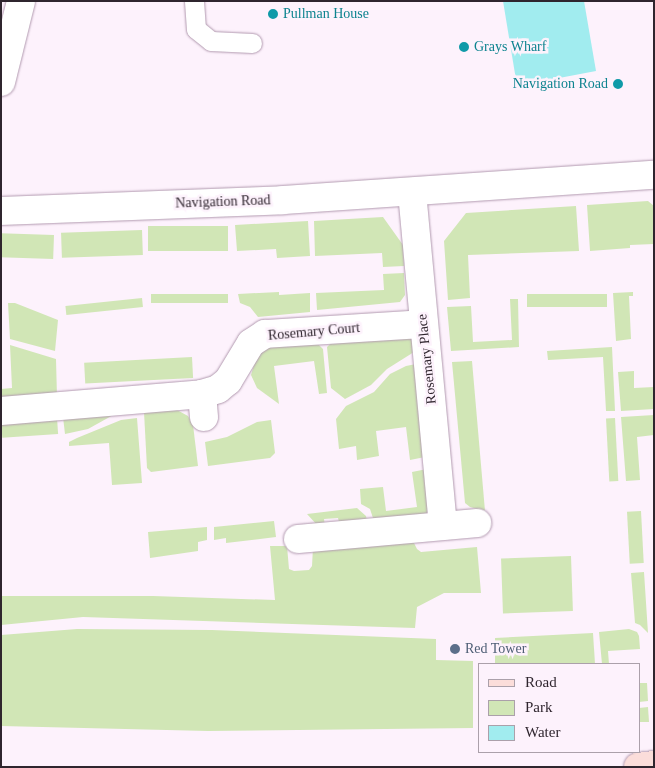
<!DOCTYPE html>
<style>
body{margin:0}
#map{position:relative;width:655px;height:768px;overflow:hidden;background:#fdf2fc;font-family:Georgia,serif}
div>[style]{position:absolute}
.green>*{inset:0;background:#d1e6b6;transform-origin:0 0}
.water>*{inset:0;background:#a1ecef}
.roads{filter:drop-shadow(0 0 1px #b29ab0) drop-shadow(0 0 1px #b29ab0)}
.lane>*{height:19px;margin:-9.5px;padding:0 9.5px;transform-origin:9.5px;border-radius:9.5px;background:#fff}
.street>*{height:28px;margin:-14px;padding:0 14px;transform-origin:14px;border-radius:14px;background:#fff}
.primary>*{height:28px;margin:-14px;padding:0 14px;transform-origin:14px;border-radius:14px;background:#fbddda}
.dots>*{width:14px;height:14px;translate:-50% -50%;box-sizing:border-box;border:2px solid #fdf2fc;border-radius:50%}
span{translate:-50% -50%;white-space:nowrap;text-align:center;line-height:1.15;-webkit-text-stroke:5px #fdf2fc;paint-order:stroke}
.culture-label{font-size:14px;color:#0d838f}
.left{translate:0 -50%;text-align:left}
.right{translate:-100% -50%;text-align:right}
.street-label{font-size:14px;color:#2f252e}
.service-label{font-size:14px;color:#4e5e75}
.frame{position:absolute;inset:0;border:2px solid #2f252e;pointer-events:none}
.legend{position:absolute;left:478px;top:663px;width:162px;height:90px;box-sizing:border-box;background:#fdf2fc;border:1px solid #aba0aa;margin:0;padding:6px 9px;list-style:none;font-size:15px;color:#2f252e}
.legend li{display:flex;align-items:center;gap:10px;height:25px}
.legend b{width:25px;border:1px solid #aba0aa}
</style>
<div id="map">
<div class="green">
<i style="clip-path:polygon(648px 201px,654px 206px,654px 244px,630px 245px,630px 248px,590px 251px,587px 205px)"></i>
<i style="clip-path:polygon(576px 206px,579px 251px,468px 255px,470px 298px,448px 300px,444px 241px,466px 213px)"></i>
<i style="clip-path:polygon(383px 217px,403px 245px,404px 266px,383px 267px,382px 253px,315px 256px,314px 221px)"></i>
<i style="clip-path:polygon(308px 221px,310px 256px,277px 258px,276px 249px,237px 251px,235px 225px)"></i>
<i style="left:228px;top:226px;width:25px;height:80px;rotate:90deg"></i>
<i style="left:142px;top:230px;width:25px;height:81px;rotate:88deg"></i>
<i style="left:54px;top:235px;width:24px;height:53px;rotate:92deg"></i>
<i style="clip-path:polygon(404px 273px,405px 295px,400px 302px,317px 310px,316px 293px,384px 290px,383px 274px)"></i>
<i style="clip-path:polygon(279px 292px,279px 295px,310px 293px,310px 312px,258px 317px,250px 307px,240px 303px,238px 294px)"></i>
<i style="clip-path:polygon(633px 292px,633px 296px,629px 296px,631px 339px,616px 341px,613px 293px)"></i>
<i style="left:228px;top:294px;width:9px;height:77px;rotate:90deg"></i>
<i style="left:607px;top:294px;width:13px;height:80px;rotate:90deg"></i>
<i style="left:142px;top:298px;width:9px;height:77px;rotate:84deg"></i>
<i style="clip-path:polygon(510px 299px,518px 299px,519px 347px,451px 351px,447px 307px,471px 306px,473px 342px,512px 340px)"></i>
<i style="clip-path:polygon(8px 303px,15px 303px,58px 320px,55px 351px,10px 339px)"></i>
<i style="clip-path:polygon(412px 337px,414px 352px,387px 369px,371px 385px,345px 399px,331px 388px,327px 347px,334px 340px)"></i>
<i style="clip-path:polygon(316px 342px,323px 349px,327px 393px,319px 394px,314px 361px,274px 366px,279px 404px,257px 388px,251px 375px,257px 355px,269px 346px)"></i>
<i style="clip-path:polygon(10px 345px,56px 359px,57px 397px,1px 399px,1px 389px,12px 388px)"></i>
<i style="clip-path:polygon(612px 347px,615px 411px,606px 411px,603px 357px,548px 360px,547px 351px)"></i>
<i style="left:192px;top:357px;width:21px;height:108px;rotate:87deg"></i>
<i style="clip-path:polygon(472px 361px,485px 511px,470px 507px,465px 503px,452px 362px)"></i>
<i style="clip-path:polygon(416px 364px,425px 457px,410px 460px,406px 427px,376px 431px,379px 456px,357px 460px,356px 446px,339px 449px,336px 419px,346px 406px,374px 392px,390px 374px,406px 366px)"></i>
<i style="clip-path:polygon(634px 371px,634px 388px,654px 387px,654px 409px,621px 411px,618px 372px)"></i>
<i style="clip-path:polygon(177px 410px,188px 416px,193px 425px,198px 466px,151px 472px,147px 468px,144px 412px)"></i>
<i style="clip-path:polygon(115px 414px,88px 429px,65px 434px,63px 417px)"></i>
<i style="clip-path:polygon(654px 415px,654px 435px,637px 437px,640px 480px,626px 481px,621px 417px)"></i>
<i style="left:57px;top:418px;width:16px;height:56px;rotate:86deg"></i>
<i style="clip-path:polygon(137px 418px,142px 483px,112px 485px,109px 443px,69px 446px,69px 442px,77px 438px,121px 420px)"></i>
<i style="left:615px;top:418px;width:63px;height:9px;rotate:87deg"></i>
<i style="clip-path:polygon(271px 420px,275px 453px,270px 458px,208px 466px,205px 442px,227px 437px,257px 422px)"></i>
<i style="clip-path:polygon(427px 469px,429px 507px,427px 514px,420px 518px,375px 524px,370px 509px,361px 504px,360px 489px,383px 487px,386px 511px,417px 507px,412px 472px)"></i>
<i style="clip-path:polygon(357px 508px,366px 516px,368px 525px,340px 526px,338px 518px,324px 519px,325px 526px,318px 526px,307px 514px)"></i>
<i style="left:641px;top:511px;width:52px;height:14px;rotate:87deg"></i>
<i style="clip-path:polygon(274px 521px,276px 537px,226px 543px,226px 538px,214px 540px,214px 527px)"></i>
<i style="clip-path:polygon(207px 527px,207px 540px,198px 542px,198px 551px,150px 558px,148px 532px)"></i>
<i style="clip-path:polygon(413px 541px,417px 549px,421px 552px,477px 547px,481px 593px,444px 593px,417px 607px,415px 628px,83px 617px,1px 625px,1px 596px,153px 596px,275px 600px,270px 546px,287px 546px,289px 569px,294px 571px,309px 570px,312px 566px,313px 547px)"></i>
<i style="left:571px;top:556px;width:55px;height:70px;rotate:88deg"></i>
<i style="clip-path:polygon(644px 572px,648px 633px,640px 625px,635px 623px,631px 573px)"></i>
<i style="clip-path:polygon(77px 629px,212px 630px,436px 639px,436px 660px,473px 661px,473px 728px,208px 731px,1px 726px,1px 635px)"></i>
<i style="clip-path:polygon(629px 629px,637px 632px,639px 636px,640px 649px,608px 651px,609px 664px,602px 664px,599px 632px)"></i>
<i style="clip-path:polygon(593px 633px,595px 664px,495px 664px,495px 638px)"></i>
<i style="clip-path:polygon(639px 683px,647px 683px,648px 701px,639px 702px)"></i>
<i style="clip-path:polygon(648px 707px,649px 722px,639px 722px,639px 708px)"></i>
</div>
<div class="water">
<i style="clip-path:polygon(503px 1px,584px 1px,596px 71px,517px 86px)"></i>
</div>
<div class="roads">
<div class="lane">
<i style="left:194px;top:1px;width:28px;rotate:86deg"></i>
<i style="left:196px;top:29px;width:19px;rotate:39deg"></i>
<i style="left:211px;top:41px;width:41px;rotate:2.8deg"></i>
</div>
<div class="street">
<i style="left:1px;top:82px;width:83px;rotate:-76.1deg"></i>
<i style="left:412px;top:192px;width:335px;rotate:84.7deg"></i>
<i style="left:1px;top:211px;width:282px;rotate:-2.2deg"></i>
<i style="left:283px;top:200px;width:372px;rotate:-3.9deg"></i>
<i style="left:202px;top:394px;width:23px;rotate:85deg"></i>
<i style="left:1px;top:411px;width:202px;rotate:-4.8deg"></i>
<i style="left:202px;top:394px;width:17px;rotate:-17deg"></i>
<i style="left:218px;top:389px;width:13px;rotate:-39deg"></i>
<i style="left:228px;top:381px;width:44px;rotate:-58.8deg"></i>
<i style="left:251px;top:343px;width:17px;rotate:-33deg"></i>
<i style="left:265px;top:334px;width:159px;rotate:-3.6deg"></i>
<i style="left:298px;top:539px;width:180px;rotate:-5.1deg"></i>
</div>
<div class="primary">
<i style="left:638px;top:767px;width:16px;rotate:-7deg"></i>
</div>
</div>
<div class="dots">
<i style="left:273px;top:14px;background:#0f9aa8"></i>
<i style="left:464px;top:47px;background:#0f9aa8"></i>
<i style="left:618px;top:84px;background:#0f9aa8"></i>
<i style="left:455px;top:649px;background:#5c6f8a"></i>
</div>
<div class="culture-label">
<span class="left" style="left:283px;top:14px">Pullman House</span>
<span class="left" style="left:474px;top:47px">Grays Wharf</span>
<span class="right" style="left:608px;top:84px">Navigation Road</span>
</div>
<div class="street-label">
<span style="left:223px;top:202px;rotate:-2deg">Navigation Road</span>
<span style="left:314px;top:332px;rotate:-5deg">Rosemary Court</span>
<span style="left:427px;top:359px;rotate:-96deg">Rosemary Place</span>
</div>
<div class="service-label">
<span class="left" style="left:465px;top:649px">Red Tower</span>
</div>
<div class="frame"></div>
<ul class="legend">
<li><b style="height:6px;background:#fbddda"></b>Road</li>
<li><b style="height:14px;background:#d1e6b6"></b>Park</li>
<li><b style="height:14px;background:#a1ecef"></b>Water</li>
</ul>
</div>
